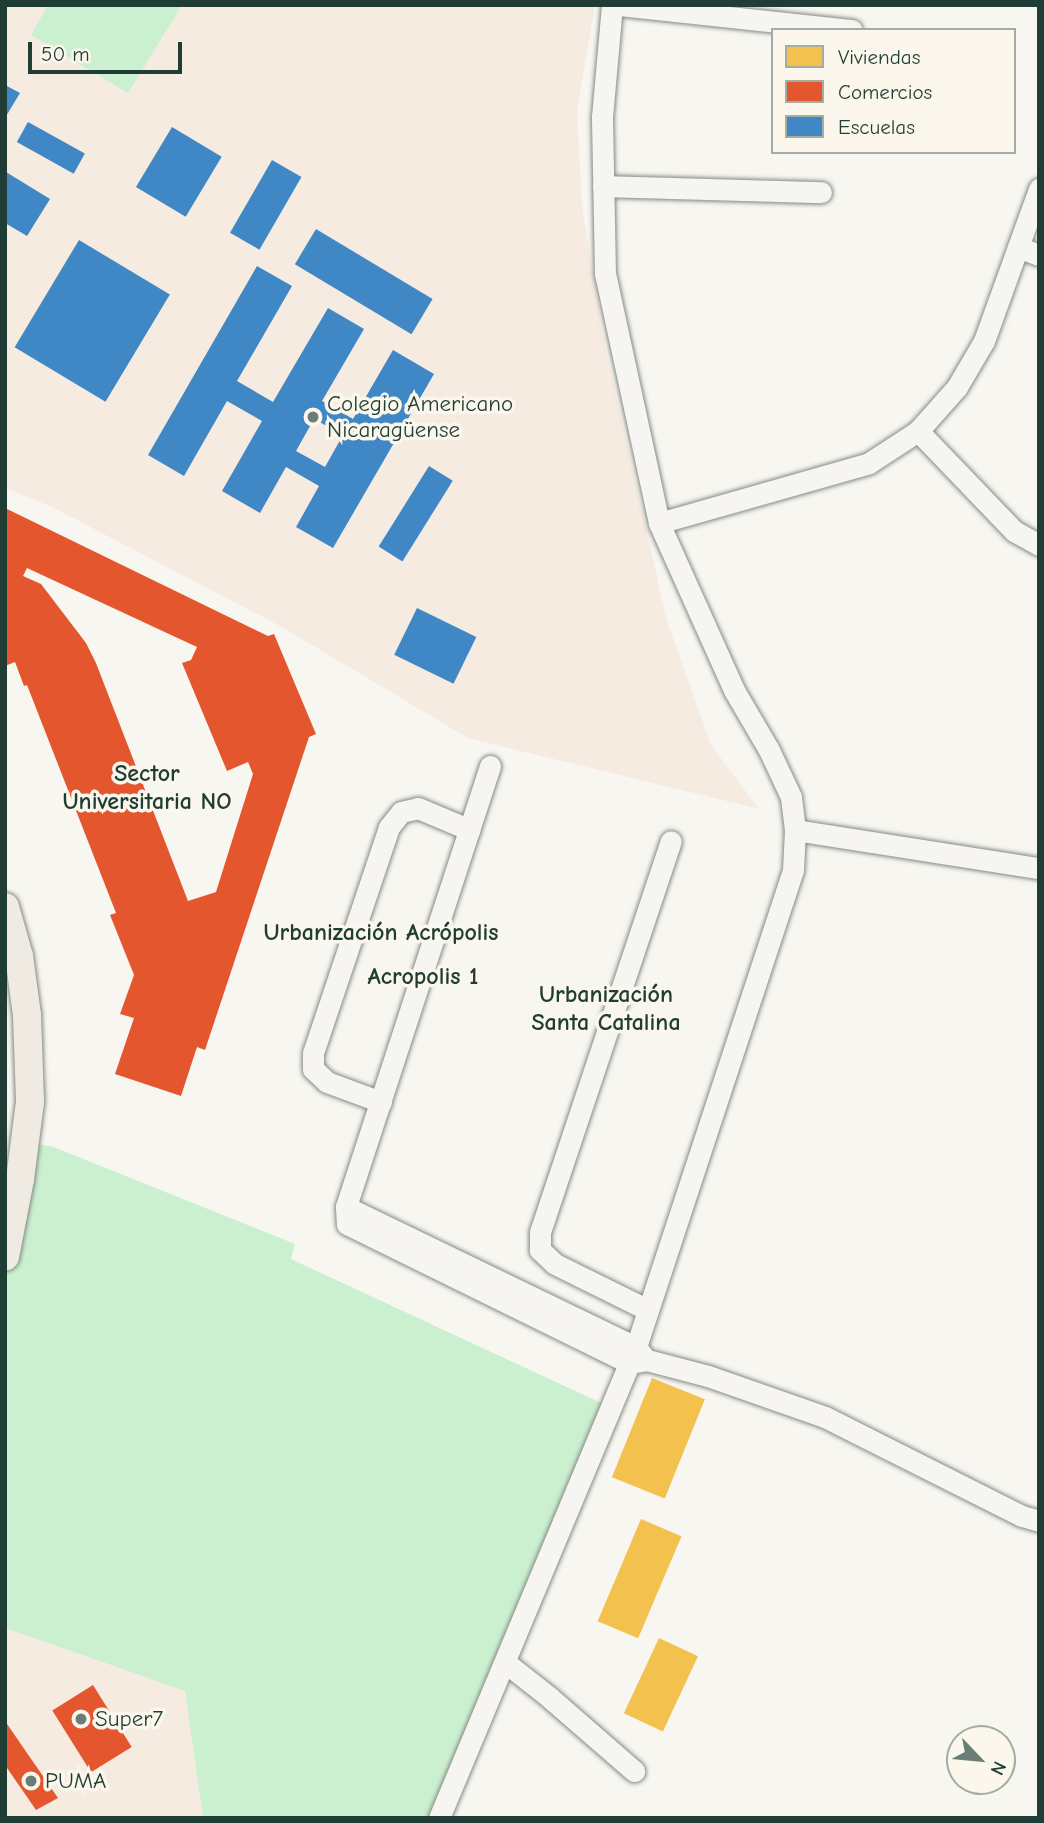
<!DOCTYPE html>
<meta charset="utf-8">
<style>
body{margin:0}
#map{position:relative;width:1044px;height:1823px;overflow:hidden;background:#f8f6f0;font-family:"Comic Neue",sans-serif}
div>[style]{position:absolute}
.built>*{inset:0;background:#f6ebe0}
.green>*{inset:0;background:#cbf0d0}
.homes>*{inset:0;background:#f2c14e;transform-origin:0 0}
.shops>*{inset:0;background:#e4572e;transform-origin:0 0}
.schools>*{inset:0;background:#3f88c5;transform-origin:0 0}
.roads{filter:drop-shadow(0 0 2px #868b86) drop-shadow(0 0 2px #868b86)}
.minor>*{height:21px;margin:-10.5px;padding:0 10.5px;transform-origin:10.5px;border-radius:10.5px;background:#f6f5f1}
.major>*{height:28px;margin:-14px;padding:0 14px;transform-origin:14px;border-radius:14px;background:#efeae2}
.dots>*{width:19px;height:19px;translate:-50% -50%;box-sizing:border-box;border:4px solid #fbf7ec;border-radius:50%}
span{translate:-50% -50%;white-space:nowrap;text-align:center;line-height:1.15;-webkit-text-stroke:7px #fbf7ec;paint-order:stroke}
.poi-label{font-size:23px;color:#1f3d34}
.left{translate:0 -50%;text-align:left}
.neighbourhood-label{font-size:24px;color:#1f3d34;font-weight:700}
.frame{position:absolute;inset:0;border:7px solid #1f3d34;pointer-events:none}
.legend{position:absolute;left:771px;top:28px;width:245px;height:126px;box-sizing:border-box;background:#fbf7ec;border:2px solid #a3ada2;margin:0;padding:9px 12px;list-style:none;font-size:21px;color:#1f3d34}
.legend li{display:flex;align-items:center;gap:14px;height:35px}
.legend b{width:35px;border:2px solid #a3ada2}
.north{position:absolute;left:946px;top:1725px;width:70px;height:70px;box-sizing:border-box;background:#fbf7ec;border:2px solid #a3ada2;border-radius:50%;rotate:116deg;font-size:19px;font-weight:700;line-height:28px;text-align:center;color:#1f3d34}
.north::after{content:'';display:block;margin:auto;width:24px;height:32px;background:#6b7e76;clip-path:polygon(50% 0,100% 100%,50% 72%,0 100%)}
.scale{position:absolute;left:28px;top:42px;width:154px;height:32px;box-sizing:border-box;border:4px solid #1f3d34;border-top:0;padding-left:9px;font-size:21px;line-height:24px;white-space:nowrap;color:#1f3d34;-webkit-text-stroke:5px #fbf7ec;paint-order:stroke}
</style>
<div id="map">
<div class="built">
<i style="clip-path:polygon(5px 5px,595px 5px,577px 111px,582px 207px,605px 347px,667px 621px,711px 745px,759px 809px,468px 738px,280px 626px,50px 506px,5px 488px)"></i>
<i style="clip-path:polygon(5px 1628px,185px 1691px,203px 1818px,5px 1818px)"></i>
</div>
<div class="green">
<i style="clip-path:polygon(48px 5px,182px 5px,128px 93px,31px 35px)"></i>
<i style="clip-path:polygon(25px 1143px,51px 1146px,295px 1244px,291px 1259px,612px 1408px,439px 1818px,203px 1818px,185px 1691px,5px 1628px,5px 1257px)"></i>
</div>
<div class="homes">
<i style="left:652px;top:1378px;width:57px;height:107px;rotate:22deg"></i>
<i style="left:641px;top:1519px;width:44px;height:111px;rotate:23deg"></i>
<i style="left:659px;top:1638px;width:43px;height:83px;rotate:25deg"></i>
</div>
<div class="shops">
<i style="clip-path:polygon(evenodd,5px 508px,268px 636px,274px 634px,316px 734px,309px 737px,205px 1050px,197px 1047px,181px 1096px,115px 1074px,134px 1018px,120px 1014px,134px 975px,110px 915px,116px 913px,27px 685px,24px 686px,15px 662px,5px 666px,5px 508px,27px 568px,197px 647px,191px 660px,182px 663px,227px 771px,248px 762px,253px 774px,216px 892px,188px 901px,96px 663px,86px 643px,41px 584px,23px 576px,27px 568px)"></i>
<i style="left:93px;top:1685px;width:73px;height:48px;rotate:58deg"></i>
<i style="clip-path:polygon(5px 1721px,58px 1798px,36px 1810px,5px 1765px)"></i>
</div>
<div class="schools">
<i style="clip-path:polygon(5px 85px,20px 93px,5px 118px)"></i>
<i style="left:28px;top:122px;width:65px;height:23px;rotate:29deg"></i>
<i style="left:172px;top:127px;width:58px;height:70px;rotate:31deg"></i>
<i style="left:272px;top:160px;width:34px;height:84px;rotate:30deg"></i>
<i style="clip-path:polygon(6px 172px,50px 199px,27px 236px,5px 223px)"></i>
<i style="left:316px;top:229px;width:136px;height:41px;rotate:31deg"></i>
<i style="left:79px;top:240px;width:106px;height:125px;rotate:31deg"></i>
<i style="clip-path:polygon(evenodd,257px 266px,292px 286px,237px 381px,273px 402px,328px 308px,364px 329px,322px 401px,353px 419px,393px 350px,434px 374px,333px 548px,296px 527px,319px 486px,286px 467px,260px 513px,222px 491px,262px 421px,227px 401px,184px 476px,148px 455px,257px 266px,314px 419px,343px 435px,325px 467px,296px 451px,314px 419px)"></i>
<i style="left:429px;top:466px;width:28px;height:95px;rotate:32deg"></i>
<i style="left:417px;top:608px;width:66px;height:52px;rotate:26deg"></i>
</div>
<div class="roads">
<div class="minor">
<i style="left:618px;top:5px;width:235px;rotate:6.1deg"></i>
<i style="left:603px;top:186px;width:218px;rotate:1.6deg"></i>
<i style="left:1018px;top:247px;width:22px;rotate:21deg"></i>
<i style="left:918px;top:431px;width:139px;rotate:46.2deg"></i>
<i style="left:1014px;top:531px;width:29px;rotate:29deg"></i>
<i style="left:659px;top:523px;width:218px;rotate:-15.9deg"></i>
<i style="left:869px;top:463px;width:59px;rotate:-33.1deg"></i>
<i style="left:918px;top:431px;width:59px;rotate:-48.4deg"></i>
<i style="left:957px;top:387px;width:53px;rotate:-59.6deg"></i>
<i style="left:984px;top:341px;width:162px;rotate:-70.1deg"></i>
<i style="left:490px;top:766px;width:464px;rotate:108.1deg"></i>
<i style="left:346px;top:1207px;width:17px;rotate:87deg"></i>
<i style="left:347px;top:1224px;width:315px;rotate:26.2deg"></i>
<i style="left:630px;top:1363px;width:17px;rotate:-10deg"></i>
<i style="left:647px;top:1360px;width:63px;rotate:14.7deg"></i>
<i style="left:708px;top:1376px;width:124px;rotate:19.3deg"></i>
<i style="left:825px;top:1417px;width:220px;rotate:26.7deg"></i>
<i style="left:1022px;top:1516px;width:18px;rotate:16deg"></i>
<i style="left:795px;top:830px;width:247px;rotate:8.9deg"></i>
<i style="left:381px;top:1102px;width:58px;rotate:-159.7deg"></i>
<i style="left:327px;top:1082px;width:19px;rotate:-137deg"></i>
<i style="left:313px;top:1069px;width:16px;rotate:-90deg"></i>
<i style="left:313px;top:1053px;width:238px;rotate:-71.4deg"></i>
<i style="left:389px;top:827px;width:19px;rotate:-51deg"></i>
<i style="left:401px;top:812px;width:17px;rotate:-13deg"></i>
<i style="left:418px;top:808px;width:56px;rotate:22.9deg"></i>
<i style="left:346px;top:1207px;width:322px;rotate:25.8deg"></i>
<i style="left:636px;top:1347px;width:11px;rotate:52deg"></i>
<i style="left:648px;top:1310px;width:104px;rotate:-153.7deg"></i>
<i style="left:555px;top:1264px;width:21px;rotate:-137deg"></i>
<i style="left:540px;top:1250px;width:18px;rotate:-90deg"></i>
<i style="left:540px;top:1232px;width:412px;rotate:-71.5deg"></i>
<i style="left:506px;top:1663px;width:55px;rotate:38.3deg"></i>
<i style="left:549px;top:1697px;width:113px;rotate:41deg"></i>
<i style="left:439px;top:1818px;width:511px;rotate:-67.3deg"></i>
<i style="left:636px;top:1347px;width:502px;rotate:-71.78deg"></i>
<i style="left:793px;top:870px;width:40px;rotate:-87.1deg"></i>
<i style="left:795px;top:830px;width:33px;rotate:-97deg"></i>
<i style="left:791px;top:797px;width:52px;rotate:-115.1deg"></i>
<i style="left:769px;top:750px;width:69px;rotate:-120.3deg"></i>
<i style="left:734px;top:690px;width:183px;rotate:-114.2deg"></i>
<i style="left:659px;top:523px;width:255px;rotate:-102.2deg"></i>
<i style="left:605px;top:274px;width:157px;rotate:-91.1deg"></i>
<i style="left:602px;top:117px;width:112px;rotate:-84.9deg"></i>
</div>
<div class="major">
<i style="left:5px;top:907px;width:51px;rotate:74.1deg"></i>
<i style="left:19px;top:956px;width:60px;rotate:82.3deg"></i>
<i style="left:27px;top:1015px;width:87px;rotate:88deg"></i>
<i style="left:30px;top:1102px;width:78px;rotate:97.4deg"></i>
<i style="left:20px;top:1179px;width:79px;rotate:100.9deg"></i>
</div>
</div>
<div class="dots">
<i style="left:313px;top:417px;background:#6b7e76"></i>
<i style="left:81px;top:1719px;background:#6b7e76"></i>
<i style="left:31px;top:1781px;background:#6b7e76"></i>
</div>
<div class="poi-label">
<span class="left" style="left:327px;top:417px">Colegio Americano<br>Nicaragüense</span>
<span class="left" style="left:95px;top:1719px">Super7</span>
<span class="left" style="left:45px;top:1781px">PUMA</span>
</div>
<div class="neighbourhood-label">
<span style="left:147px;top:788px">Sector<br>Universitaria NO</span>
<span style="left:381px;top:933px">Urbanización Acrópolis</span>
<span style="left:423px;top:977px">Acropolis 1</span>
<span style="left:606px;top:1009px">Urbanización<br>Santa Catalina</span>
</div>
<div class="frame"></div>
<ul class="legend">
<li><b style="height:19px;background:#f2c14e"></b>Viviendas</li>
<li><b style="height:19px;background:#e4572e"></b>Comercios</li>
<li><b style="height:19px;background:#3f88c5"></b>Escuelas</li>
</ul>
<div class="north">N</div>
<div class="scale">50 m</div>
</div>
